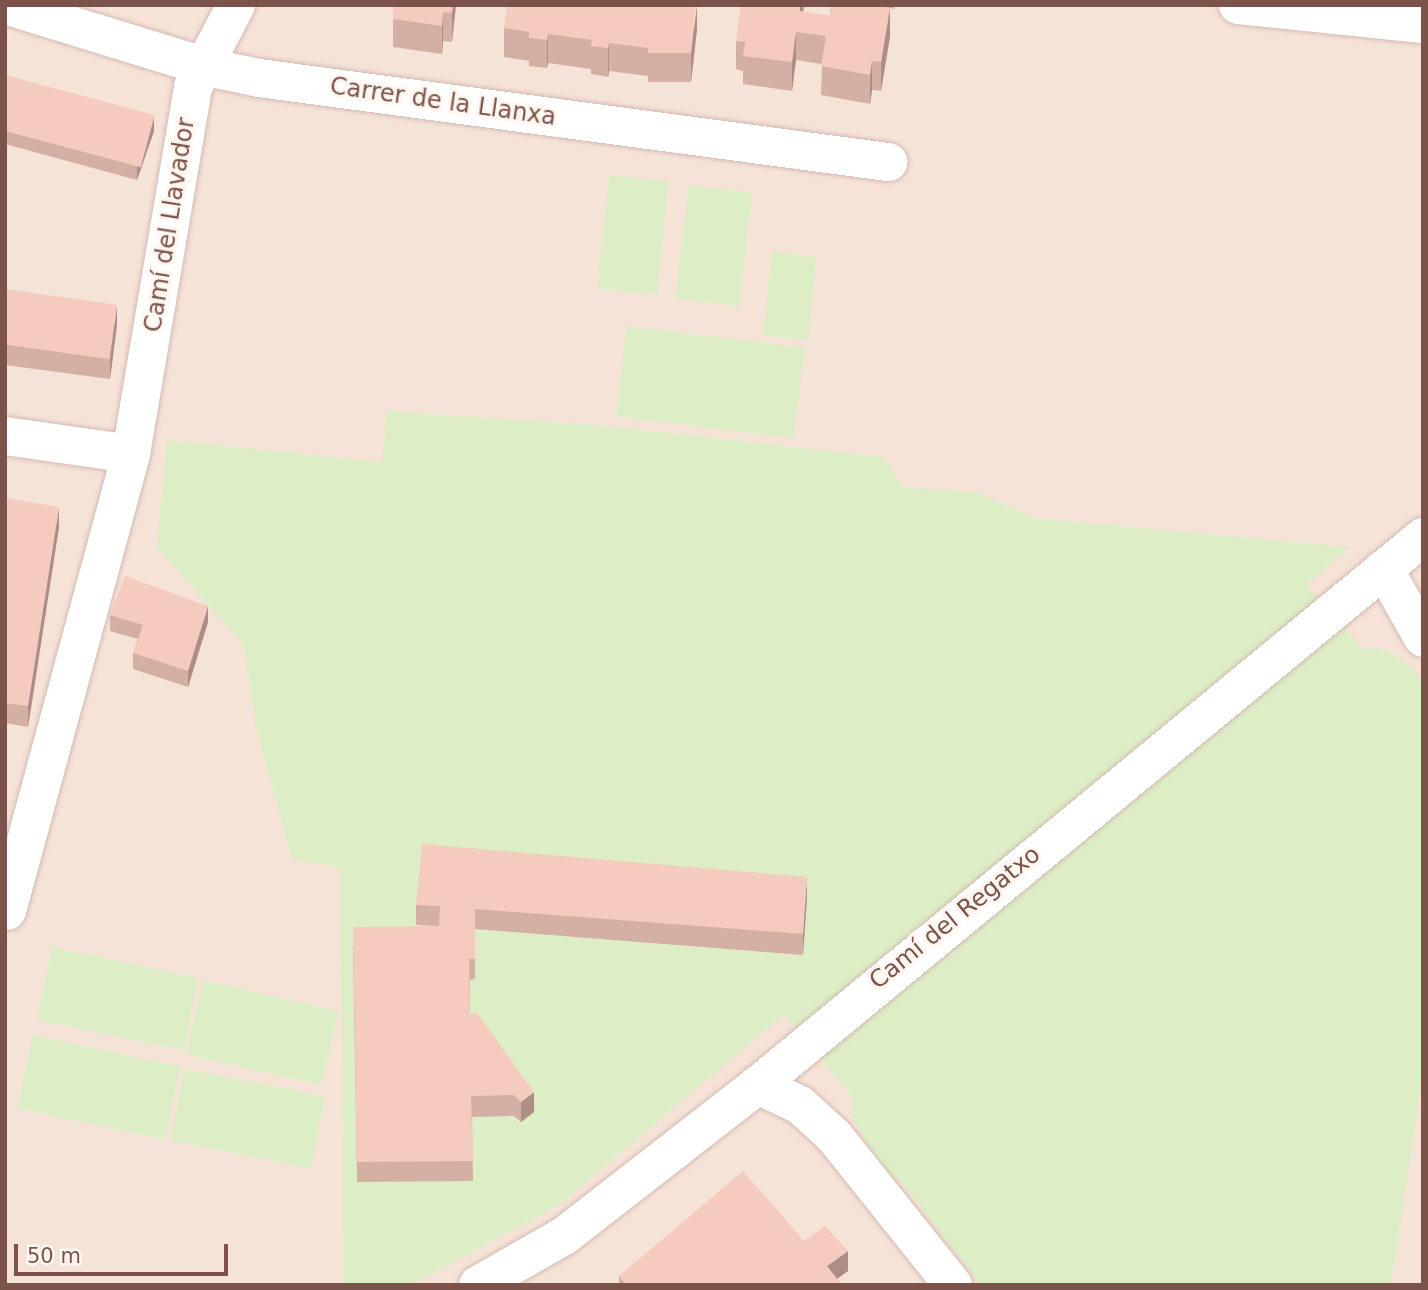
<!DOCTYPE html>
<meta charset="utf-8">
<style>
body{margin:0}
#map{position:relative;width:1428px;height:1290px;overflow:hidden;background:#fef2ea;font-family:"DejaVu Sans",sans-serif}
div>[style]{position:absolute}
.residential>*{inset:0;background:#f6e3d8;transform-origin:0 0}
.green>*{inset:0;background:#ddeec6;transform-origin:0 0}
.roads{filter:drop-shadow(0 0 2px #d4bab1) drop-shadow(0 0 2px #d4bab1)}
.minor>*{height:38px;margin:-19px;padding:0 19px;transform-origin:19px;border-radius:19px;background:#fff}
.wall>*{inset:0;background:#d3afa4}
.shaded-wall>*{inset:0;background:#ac8e86}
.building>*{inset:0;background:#f5cbbf;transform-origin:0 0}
span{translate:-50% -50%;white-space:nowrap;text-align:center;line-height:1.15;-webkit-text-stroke:7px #fff7f2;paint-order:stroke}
.street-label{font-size:24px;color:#7c534a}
.frame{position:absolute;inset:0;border:7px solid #7c534a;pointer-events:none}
.scale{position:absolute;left:14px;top:1244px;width:214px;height:32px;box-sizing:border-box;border:4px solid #7c534a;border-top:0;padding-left:9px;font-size:21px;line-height:24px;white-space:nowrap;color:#7c534a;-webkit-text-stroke:5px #fff7f2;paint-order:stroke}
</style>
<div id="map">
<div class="residential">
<i style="left:5px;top:5px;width:1418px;height:1280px"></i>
</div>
<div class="green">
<i style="left:609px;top:175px;width:60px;height:114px;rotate:6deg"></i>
<i style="left:689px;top:185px;width:64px;height:114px;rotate:7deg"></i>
<i style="left:772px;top:252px;width:45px;height:84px;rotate:6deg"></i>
<i style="left:627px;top:326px;width:179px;height:91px;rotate:7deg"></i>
<i style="clip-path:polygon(387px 411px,597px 425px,884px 457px,903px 487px,978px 493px,1034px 518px,1349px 547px,1306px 585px,1363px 649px,1378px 648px,1396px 655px,1423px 678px,1423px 1073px,1391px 1285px,981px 1285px,897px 1176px,893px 1179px,879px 1161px,853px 1120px,852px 1096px,784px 1014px,562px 1203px,411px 1285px,344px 1285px,340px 867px,292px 859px,256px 728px,244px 645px,157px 547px,167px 440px,382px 462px)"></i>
<i style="left:52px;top:947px;width:150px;height:74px;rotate:12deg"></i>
<i style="left:203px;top:980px;width:139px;height:76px;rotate:13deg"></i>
<i style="left:33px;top:1035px;width:151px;height:75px;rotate:12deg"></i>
<i style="left:184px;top:1069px;width:144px;height:73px;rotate:11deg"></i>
</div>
<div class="roads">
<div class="minor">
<i style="left:5px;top:5px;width:210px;rotate:17.1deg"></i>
<i style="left:206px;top:67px;width:54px;rotate:11.7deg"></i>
<i style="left:259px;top:78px;width:635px;rotate:7.61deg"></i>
<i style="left:1238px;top:5px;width:186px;rotate:5.9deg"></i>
<i style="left:5px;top:436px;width:127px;rotate:8.1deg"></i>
<i style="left:1384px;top:569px;width:79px;rotate:60.5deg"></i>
<i style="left:7px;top:911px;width:474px;rotate:-74.8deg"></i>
<i style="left:131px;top:454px;width:372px;rotate:-80.4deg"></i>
<i style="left:193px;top:87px;width:93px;rotate:-62.3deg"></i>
<i style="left:758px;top:1085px;width:47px;rotate:25.5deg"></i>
<i style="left:800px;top:1105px;width:46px;rotate:42.4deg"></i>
<i style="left:834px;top:1136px;width:191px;rotate:51.4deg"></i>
<i style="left:478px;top:1285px;width:99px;rotate:-29.7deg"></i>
<i style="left:564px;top:1236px;width:246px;rotate:-37.9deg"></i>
<i style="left:758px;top:1085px;width:862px;rotate:-39.49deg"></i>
</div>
</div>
<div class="wall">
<i style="clip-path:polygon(393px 5px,456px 5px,452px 42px,443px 41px,442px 54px,393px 47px)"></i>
<i style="clip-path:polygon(831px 5px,894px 5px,894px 9px,890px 8px,890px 36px,881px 91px,872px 90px,870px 104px,821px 95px,822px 64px,796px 60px,792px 91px,743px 84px,743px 71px,736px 69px,736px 41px,803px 12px,830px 16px)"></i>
<i style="clip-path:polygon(504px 28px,697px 29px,691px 82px,648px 82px,648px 76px,609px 71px,608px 77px,591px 74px,591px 69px,548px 63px,547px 68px,529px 66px,529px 61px,504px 57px)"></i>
<i style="clip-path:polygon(5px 75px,154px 131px,137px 180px,5px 144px)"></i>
<i style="clip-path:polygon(5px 289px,117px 325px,110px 379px,5px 365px)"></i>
<i style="clip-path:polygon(5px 498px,59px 527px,28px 727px,5px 723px)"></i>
<i style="clip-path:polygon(110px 615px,208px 622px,188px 687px,133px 669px,133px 653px,138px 639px,110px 631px)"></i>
<i style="clip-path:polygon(807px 897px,803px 955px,475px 929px,475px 979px,470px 980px,470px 1014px,534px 1112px,521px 1122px,514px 1116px,472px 1117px,473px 1181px,357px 1182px,353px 947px,438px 926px,416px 925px,416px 905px)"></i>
<i style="clip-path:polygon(804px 1241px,848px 1271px,837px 1279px,842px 1285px,619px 1285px,619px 1276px)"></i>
</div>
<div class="shaded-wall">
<i style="clip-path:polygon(453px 5px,456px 5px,452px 42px,452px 13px)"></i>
<i style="clip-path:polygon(697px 5px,697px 29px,691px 82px,691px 53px)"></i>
<i style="clip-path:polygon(800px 5px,804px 5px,801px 32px,800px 11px)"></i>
<i style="clip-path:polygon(890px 8px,890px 36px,881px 91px,881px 62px)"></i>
<i style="clip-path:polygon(443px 12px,443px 41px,442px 54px,442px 26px)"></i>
<i style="clip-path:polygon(796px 32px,796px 60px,792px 91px,792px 62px)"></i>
<i style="clip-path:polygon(548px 34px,548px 63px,547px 68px,547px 40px)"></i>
<i style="clip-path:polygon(609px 43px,609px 71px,608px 77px,608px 48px)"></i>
<i style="clip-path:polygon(872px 61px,872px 90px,870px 104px,870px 75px)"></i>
<i style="clip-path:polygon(154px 116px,154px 131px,137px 180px,137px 164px)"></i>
<i style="clip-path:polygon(117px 305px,117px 325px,110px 379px,110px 359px)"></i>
<i style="clip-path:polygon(59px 507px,59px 527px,28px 727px,28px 706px)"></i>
<i style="clip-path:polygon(208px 606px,208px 622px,188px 687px,188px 671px)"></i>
<i style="clip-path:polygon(807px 877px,807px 897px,803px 955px,803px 934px)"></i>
<i style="clip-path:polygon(534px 1092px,534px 1112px,521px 1122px,521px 1102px)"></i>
<i style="clip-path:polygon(848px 1251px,848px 1271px,828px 1285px,827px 1266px)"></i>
</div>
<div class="building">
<i style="clip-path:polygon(393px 5px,453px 5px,452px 13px,443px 12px,442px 26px,393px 19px)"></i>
<i style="clip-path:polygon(507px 5px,696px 5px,691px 53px,648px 53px,648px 48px,609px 43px,608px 48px,591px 46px,592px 40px,548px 34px,547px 40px,529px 38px,529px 32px,504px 28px)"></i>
<i style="clip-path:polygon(741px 5px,800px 5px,800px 11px,830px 16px,831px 5px,881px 5px,880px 6px,890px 8px,881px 62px,872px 61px,870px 75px,821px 66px,826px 36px,796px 32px,792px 62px,743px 56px,745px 42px,736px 41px)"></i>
<i style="left:5px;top:75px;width:155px;height:54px;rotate:15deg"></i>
<i style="left:5px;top:289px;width:113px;height:55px;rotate:8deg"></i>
<i style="clip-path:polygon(5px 498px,59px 507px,28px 706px,5px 703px)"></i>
<i style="clip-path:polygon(125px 576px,208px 606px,188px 671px,133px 653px,143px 625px,110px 615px)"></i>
<i style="clip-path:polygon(422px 844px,807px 877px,803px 934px,475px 909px,475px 959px,469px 959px,470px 1014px,477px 1013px,534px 1092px,521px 1102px,514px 1095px,471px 1096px,473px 1161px,357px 1162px,353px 927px,439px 926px,440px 906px,416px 905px)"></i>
<i style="clip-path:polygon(743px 1171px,804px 1241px,825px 1226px,848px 1251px,827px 1266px,842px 1285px,626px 1285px,619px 1276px)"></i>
</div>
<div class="street-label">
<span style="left:443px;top:102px;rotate:8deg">Carrer de la Llanxa</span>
<span style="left:170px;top:225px;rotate:-81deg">Camí del Llavador</span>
<span style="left:955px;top:918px;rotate:-39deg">Camí del Regatxo</span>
</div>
<div class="frame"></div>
<div class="scale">50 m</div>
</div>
